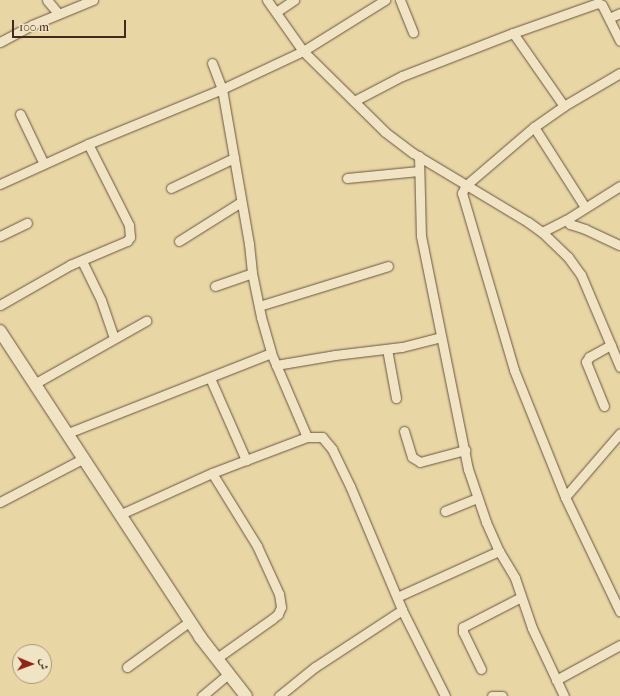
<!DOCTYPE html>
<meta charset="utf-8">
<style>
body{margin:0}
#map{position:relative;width:620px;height:696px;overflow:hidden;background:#e8d6a5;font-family:"IM FELL French Canon",Amiri,serif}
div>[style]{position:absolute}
.roads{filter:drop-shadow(0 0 1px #6b5440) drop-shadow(0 0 1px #6b5440)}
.minor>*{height:9px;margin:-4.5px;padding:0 4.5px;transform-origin:4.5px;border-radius:4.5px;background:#f0e4c4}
.secondary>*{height:12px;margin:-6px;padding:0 6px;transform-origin:6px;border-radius:6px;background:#f0e4c4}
span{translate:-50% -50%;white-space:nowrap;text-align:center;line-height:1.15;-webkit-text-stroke:3px #f0e4c4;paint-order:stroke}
.north{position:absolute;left:12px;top:644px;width:40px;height:40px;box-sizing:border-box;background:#f0e4c4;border:1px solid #aa9982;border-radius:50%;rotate:91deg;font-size:11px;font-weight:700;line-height:16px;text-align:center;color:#41291f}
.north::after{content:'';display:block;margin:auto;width:14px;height:18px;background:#8f2418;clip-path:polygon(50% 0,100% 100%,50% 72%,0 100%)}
.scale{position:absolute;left:12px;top:20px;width:114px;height:18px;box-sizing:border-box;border:2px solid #41291f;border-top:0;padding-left:5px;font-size:12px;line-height:14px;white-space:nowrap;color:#41291f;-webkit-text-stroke:3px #f0e4c4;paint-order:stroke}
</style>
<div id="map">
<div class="roads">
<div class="minor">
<i style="left:47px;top:0;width:17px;rotate:50deg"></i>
<i style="left:267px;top:0;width:62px;rotate:54.8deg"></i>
<i style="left:303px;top:51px;width:115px;rotate:44.6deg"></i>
<i style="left:385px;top:132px;width:35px;rotate:37deg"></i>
<i style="left:413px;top:153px;width:134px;rotate:31deg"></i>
<i style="left:528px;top:222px;width:17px;rotate:36deg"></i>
<i style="left:542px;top:232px;width:36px;rotate:44deg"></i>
<i style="left:568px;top:257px;width:22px;rotate:54deg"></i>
<i style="left:581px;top:275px;width:100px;rotate:67deg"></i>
<i style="left:400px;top:0;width:35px;rotate:68deg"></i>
<i style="left:276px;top:12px;width:22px;rotate:-34deg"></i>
<i style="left:609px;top:18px;width:12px;rotate:-24deg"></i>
<i style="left:513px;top:33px;width:89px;rotate:55.1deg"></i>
<i style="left:0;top:42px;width:36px;rotate:-28deg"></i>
<i style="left:32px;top:25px;width:66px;rotate:-22.3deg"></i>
<i style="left:212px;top:63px;width:28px;rotate:69deg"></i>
<i style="left:222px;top:89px;width:157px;rotate:80.1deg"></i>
<i style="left:249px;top:244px;width:29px;rotate:84deg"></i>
<i style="left:252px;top:273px;width:45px;rotate:78.4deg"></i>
<i style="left:261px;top:317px;width:37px;rotate:74deg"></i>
<i style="left:271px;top:353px;width:91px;rotate:66.8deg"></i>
<i style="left:620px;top:73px;width:65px;rotate:149.5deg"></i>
<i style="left:564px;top:106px;width:37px;rotate:145deg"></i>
<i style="left:534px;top:127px;width:89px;rotate:139.5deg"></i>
<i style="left:466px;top:185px;width:9px;rotate:117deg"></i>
<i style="left:462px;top:193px;width:184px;rotate:73.6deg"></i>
<i style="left:514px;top:370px;width:137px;rotate:68.1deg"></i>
<i style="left:565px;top:497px;width:127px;rotate:64.4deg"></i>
<i style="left:354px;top:101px;width:54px;rotate:-27.5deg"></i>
<i style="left:402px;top:76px;width:119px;rotate:-21.2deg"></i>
<i style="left:513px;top:33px;width:90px;rotate:-19.4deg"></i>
<i style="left:598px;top:3px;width:4px;rotate:27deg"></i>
<i style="left:602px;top:5px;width:40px;rotate:63.4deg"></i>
<i style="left:20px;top:114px;width:55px;rotate:64.4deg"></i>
<i style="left:534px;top:127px;width:95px;rotate:57.5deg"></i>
<i style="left:419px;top:156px;width:80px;rotate:88.6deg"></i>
<i style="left:421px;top:236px;width:238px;rotate:78.6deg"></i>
<i style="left:468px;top:469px;width:56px;rotate:71.2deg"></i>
<i style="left:486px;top:522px;width:32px;rotate:66deg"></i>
<i style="left:499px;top:551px;width:31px;rotate:59deg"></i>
<i style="left:515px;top:578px;width:53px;rotate:71.2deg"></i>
<i style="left:532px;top:628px;width:75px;rotate:64.8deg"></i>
<i style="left:347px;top:178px;width:72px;rotate:-5.6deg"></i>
<i style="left:0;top:184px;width:97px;rotate:-24.4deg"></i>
<i style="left:88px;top:144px;width:145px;rotate:-22.3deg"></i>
<i style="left:222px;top:89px;width:89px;rotate:-25.1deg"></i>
<i style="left:303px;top:51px;width:97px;rotate:-31.9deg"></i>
<i style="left:171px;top:188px;width:70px;rotate:-25.5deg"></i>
<i style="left:566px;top:220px;width:6px;rotate:45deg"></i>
<i style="left:570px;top:224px;width:16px;rotate:18deg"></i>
<i style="left:585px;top:229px;width:38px;rotate:25deg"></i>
<i style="left:542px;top:232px;width:27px;rotate:-27deg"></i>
<i style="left:566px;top:220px;width:64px;rotate:-32.2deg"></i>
<i style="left:0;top:236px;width:30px;rotate:-26deg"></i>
<i style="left:179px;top:241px;width:73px;rotate:-32.2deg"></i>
<i style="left:82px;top:261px;width:43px;rotate:64deg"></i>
<i style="left:101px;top:300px;width:40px;rotate:71.1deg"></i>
<i style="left:215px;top:286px;width:39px;rotate:-19deg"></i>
<i style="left:0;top:305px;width:81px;rotate:-29.7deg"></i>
<i style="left:70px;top:265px;width:62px;rotate:-22.8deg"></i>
<i style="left:127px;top:241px;width:5px;rotate:-53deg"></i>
<i style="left:130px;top:237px;width:12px;rotate:-95deg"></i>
<i style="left:129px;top:225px;width:91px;rotate:-116.8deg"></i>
<i style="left:259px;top:306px;width:135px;rotate:-17.2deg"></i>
<i style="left:387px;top:349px;width:50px;rotate:79.6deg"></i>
<i style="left:276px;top:365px;width:60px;rotate:-9.6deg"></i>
<i style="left:335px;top:355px;width:67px;rotate:-6.8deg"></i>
<i style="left:402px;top:347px;width:40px;rotate:-14.4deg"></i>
<i style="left:210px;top:378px;width:90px;rotate:66.3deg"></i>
<i style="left:34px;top:384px;width:129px;rotate:-29.4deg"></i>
<i style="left:604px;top:406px;width:48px;rotate:-112.2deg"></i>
<i style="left:586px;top:362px;width:6px;rotate:-59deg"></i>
<i style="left:589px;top:357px;width:25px;rotate:-29deg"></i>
<i style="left:404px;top:431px;width:27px;rotate:73deg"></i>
<i style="left:412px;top:457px;width:9px;rotate:32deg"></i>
<i style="left:420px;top:462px;width:47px;rotate:-14.9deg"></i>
<i style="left:68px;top:433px;width:218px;rotate:-21.5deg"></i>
<i style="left:212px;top:473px;width:86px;rotate:58.3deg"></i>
<i style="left:257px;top:546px;width:53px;rotate:65.4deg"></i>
<i style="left:279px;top:594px;width:13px;rotate:81deg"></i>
<i style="left:281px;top:607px;width:8px;rotate:113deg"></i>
<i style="left:278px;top:614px;width:8px;rotate:140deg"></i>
<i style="left:272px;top:619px;width:67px;rotate:144.7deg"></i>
<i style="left:565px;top:497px;width:84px;rotate:-49.3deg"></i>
<i style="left:0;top:502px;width:95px;rotate:-27.6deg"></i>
<i style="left:445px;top:511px;width:35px;rotate:-22deg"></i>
<i style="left:121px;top:514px;width:100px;rotate:-24.3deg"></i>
<i style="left:212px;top:473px;width:36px;rotate:-21deg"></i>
<i style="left:246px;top:460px;width:65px;rotate:-20.7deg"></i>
<i style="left:307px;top:437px;width:15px"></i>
<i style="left:322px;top:437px;width:16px;rotate:50deg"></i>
<i style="left:332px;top:449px;width:41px;rotate:64.1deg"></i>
<i style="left:350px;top:486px;width:134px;rotate:67.2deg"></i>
<i style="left:402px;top:610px;width:96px;rotate:63.4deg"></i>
<i style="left:397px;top:597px;width:112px;rotate:-24.3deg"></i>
<i style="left:127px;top:667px;width:78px;rotate:-36.1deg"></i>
<i style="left:481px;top:669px;width:41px;rotate:-115.9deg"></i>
<i style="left:463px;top:632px;width:5px;rotate:-90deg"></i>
<i style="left:463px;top:627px;width:65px;rotate:-27.3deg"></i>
<i style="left:556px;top:680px;width:73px;rotate:-28.7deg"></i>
<i style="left:202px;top:696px;width:34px;rotate:-40deg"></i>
<i style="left:279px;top:696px;width:46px;rotate:-38.9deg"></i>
<i style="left:315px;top:667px;width:104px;rotate:-33.2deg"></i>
<i style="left:492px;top:696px;width:10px"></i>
</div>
<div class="secondary">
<i style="left:0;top:331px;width:366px;rotate:56.8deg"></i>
<i style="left:200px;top:637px;width:75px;rotate:52.1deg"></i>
</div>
</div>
<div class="north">ش</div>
<div class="scale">100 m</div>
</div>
